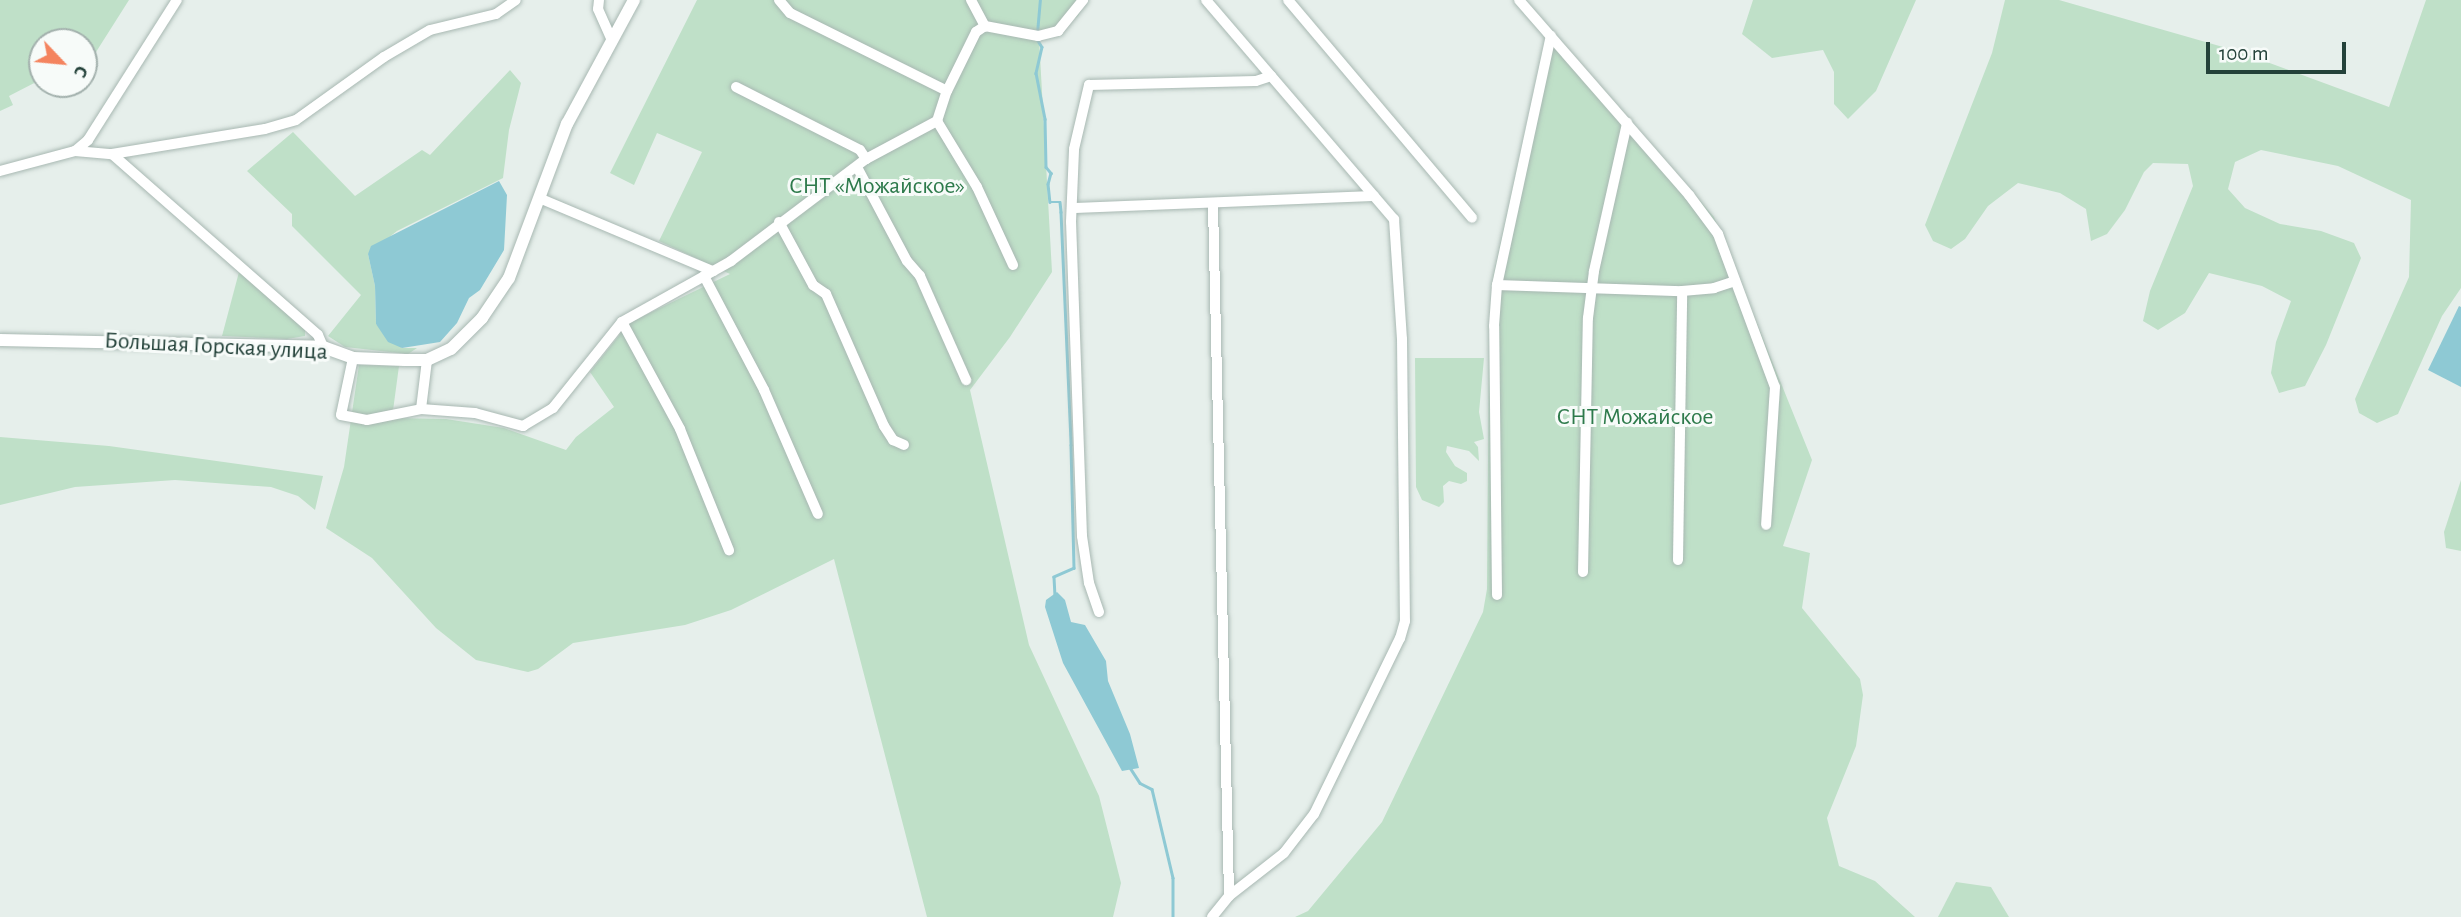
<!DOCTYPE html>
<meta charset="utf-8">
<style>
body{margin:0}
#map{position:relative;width:2461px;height:917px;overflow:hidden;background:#e6efeb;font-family:"Alegreya Sans",sans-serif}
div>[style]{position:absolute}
.green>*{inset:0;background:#bfe0c8}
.water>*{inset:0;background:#8ec9d4}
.stream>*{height:2.5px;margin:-1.25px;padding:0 1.25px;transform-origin:1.25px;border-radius:1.25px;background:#8ec9d4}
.roads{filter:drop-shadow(0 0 2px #a8b8b2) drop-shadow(0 0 2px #a8b8b2)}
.minor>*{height:10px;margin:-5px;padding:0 5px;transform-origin:5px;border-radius:5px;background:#fff}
.tertiary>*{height:12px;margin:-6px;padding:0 6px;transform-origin:6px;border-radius:6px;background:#fff}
span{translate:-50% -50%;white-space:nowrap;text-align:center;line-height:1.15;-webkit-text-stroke:6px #f7fbf9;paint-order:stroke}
.park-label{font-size:24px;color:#2d7a4b}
.street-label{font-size:24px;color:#24423a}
.north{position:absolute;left:28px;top:28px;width:70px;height:70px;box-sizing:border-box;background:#f7fbf9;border:2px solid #a3b1ad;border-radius:50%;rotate:116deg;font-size:19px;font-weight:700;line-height:28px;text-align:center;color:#24423a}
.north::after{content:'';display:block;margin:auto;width:24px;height:32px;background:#f4845f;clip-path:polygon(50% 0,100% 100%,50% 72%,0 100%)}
.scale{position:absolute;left:2206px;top:42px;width:140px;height:32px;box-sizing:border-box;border:4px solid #24423a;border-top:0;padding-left:9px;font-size:21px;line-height:24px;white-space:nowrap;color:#24423a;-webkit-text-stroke:5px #f7fbf9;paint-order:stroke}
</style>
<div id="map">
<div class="green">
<i style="clip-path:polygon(0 0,129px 0,96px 52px,84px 58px,84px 42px,42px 42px,42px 79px,9px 96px,13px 105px,0 111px)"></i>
<i style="clip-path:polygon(697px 0,1087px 0,1078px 16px,1056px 34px,1039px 38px,1052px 272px,1010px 337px,970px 390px,1029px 645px,1099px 796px,1121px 883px,1113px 917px,927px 917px,834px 559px,731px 610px,685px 625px,573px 643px,538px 669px,528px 672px,476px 660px,436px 628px,372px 558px,326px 528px,344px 467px,359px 365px,399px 366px,392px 418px,446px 419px,504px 428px,566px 450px,576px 437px,614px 407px,590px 372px,629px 323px,730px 274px,659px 241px,702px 152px,657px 133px,634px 185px,610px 173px)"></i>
<i style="clip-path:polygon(1753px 0,1916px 0,1876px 91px,1848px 119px,1834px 104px,1834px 72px,1823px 50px,1772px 58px,1742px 34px)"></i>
<i style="clip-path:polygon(2005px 0,2059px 0,2237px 51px,2389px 107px,2426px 0,2461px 0,2461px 288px,2442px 316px,2398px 414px,2377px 423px,2359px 413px,2355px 399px,2409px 277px,2411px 200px,2338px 166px,2261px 150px,2235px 162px,2228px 189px,2245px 208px,2280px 224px,2321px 231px,2354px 243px,2361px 258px,2326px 345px,2305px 386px,2279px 393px,2271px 373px,2276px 342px,2291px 301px,2262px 286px,2209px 273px,2185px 313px,2158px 330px,2143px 321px,2150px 291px,2193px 186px,2188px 164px,2153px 163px,2144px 172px,2125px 210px,2107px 234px,2091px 241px,2086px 209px,2060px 193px,2018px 183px,1988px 206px,1965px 239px,1951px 249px,1933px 241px,1925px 225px,1992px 53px)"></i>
<i style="clip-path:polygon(1553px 32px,1714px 217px,1812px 460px,1783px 546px,1810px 553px,1802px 608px,1860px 679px,1863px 695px,1856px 746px,1827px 818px,1839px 866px,1875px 881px,1915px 917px,1295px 917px,1308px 911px,1382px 822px,1483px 612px,1487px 589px,1489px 331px,1493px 277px,1546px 38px)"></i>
<i style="clip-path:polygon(510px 70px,521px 83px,509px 130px,503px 178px,397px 231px,368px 254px,375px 286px,376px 324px,402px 348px,417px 348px,408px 354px,345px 347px,328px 336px,361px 295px,292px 226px,292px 214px,247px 171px,293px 132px,355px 196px,422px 150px,430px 155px)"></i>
<i style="clip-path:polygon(239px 272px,305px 330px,305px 336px,287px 339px,222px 336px)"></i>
<i style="clip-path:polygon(1415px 358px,1484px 358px,1479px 412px,1484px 439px,1474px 442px,1478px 447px,1479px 461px,1469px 451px,1447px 446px,1446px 452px,1455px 466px,1467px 473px,1467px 481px,1461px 484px,1449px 481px,1443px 486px,1444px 502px,1439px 507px,1422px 500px,1416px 487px)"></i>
<i style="clip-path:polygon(0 437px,109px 446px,323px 476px,315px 510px,298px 496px,271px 487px,175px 480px,75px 487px,0 505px)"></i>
<i style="clip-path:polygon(2461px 480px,2461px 551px,2446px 548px,2444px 532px)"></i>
<i style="clip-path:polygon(1956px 882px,1991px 887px,2009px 917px,1938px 917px)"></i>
</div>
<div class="water">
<i style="clip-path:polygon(499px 181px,507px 195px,504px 250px,480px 290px,469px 298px,457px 323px,440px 342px,402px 348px,388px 342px,376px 324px,375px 286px,368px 254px,371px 246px)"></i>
<i style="clip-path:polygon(2459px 306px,2461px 307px,2461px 387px,2428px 370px)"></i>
<i style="clip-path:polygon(1057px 592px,1065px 600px,1071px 622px,1085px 625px,1106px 661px,1108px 681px,1130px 734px,1139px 768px,1122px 771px,1063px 663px,1045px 607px,1046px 600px)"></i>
</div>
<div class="stream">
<i style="left:1037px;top:33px;width:33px;rotate:-85deg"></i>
<i style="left:1037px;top:39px;width:9px;rotate:58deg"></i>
<i style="left:1042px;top:47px;width:27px;rotate:103deg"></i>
<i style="left:1036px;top:73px;width:47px;rotate:78.9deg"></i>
<i style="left:1045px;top:119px;width:48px;rotate:88.8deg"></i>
<i style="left:1046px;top:167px;width:8px;rotate:50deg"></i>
<i style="left:1051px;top:173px;width:11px;rotate:105deg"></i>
<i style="left:1048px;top:184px;width:18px;rotate:84deg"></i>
<i style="left:1050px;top:202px;width:10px"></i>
<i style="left:1060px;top:202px;width:10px;rotate:84deg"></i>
<i style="left:1061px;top:212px;width:233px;rotate:87.5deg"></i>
<i style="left:1071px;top:445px;width:123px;rotate:88.6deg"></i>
<i style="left:1074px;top:568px;width:22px;rotate:156deg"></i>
<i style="left:1054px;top:577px;width:17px;rotate:87deg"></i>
<i style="left:1129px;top:766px;width:20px;rotate:57deg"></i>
<i style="left:1140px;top:783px;width:13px;rotate:27deg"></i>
<i style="left:1152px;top:789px;width:91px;rotate:76.7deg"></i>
<i style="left:1173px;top:878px;width:39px;rotate:90deg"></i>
</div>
<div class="roads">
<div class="minor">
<i style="left:599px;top:0;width:9px;rotate:96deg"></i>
<i style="left:598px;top:9px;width:32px;rotate:66deg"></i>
<i style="left:779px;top:0;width:17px;rotate:50deg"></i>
<i style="left:790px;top:13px;width:175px;rotate:26.4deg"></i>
<i style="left:971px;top:0;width:30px;rotate:62deg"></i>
<i style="left:1206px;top:0;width:289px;rotate:49.4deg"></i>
<i style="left:1394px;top:219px;width:120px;rotate:86.2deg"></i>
<i style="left:1402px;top:339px;width:282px;rotate:89.4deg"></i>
<i style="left:1405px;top:621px;width:18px;rotate:106deg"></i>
<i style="left:1400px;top:638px;width:196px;rotate:116deg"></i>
<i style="left:1314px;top:814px;width:49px;rotate:127.6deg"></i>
<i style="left:1284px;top:853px;width:70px;rotate:142deg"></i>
<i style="left:1229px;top:896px;width:27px;rotate:129deg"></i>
<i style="left:1288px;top:0;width:285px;rotate:49.8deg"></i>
<i style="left:1519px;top:0;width:259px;rotate:48.9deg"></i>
<i style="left:1689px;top:195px;width:49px;rotate:53.4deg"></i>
<i style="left:1718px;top:234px;width:163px;rotate:69.6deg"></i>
<i style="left:1775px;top:387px;width:138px;rotate:93.7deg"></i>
<i style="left:736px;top:87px;width:139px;rotate:26.9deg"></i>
<i style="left:860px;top:150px;width:11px;rotate:56deg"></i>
<i style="left:937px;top:121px;width:77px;rotate:58.8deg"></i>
<i style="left:977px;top:187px;width:86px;rotate:65.2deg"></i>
<i style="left:75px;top:151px;width:37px;rotate:5deg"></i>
<i style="left:112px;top:154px;width:155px;rotate:-9.3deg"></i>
<i style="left:265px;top:129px;width:32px;rotate:-16deg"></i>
<i style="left:296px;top:120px;width:108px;rotate:-35.6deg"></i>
<i style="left:384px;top:57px;width:53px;rotate:-30.4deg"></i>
<i style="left:430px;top:30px;width:68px;rotate:-13.6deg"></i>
<i style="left:496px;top:14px;width:24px;rotate:-35deg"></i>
<i style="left:112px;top:154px;width:274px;rotate:41.3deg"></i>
<i style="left:318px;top:335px;width:13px;rotate:67deg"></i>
<i style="left:857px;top:167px;width:106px;rotate:62deg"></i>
<i style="left:907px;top:261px;width:20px;rotate:49deg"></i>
<i style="left:920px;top:276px;width:114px;rotate:66.1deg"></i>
<i style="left:0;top:171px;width:78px;rotate:-14.9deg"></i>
<i style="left:75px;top:151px;width:17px;rotate:-40deg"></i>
<i style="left:88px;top:140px;width:166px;rotate:-57.6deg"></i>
<i style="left:539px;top:198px;width:189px;rotate:22.8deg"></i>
<i style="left:1213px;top:205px;width:691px;rotate:88.67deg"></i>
<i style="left:1074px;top:208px;width:300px;rotate:-2.3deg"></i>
<i style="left:779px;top:222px;width:72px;rotate:61.6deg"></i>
<i style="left:813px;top:285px;width:16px;rotate:35deg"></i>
<i style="left:826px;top:294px;width:144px;rotate:66.3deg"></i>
<i style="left:884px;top:426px;width:17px;rotate:57deg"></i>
<i style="left:893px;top:440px;width:12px;rotate:24deg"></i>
<i style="left:704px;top:276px;width:129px;rotate:62.2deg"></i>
<i style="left:764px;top:390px;width:135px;rotate:66.5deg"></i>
<i style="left:1497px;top:285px;width:185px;rotate:1.9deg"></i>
<i style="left:1682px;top:291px;width:32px;rotate:-5deg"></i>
<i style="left:1714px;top:288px;width:20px;rotate:-18deg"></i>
<i style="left:622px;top:322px;width:122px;rotate:61.5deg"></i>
<i style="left:680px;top:429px;width:131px;rotate:68deg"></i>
<i style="left:353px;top:358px;width:58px;rotate:101.9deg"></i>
<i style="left:341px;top:415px;width:26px;rotate:11deg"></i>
<i style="left:367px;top:420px;width:55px;rotate:-11.5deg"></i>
<i style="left:421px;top:409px;width:54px;rotate:4.2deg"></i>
<i style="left:475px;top:413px;width:50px;rotate:15.2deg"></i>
<i style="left:523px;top:426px;width:35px;rotate:-31deg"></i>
<i style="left:553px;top:408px;width:110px;rotate:-51.3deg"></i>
<i style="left:622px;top:322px;width:125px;rotate:-29.2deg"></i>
<i style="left:731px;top:261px;width:169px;rotate:-37.1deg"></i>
<i style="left:866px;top:159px;width:81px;rotate:-28.2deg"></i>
<i style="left:937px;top:121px;width:32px;rotate:-72deg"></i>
<i style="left:947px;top:91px;width:66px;rotate:-63.8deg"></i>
<i style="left:976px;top:32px;width:11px;rotate:-34deg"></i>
<i style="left:985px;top:26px;width:54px;rotate:10.7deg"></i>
<i style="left:1038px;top:36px;width:21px;rotate:-14deg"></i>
<i style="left:1058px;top:31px;width:40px;rotate:-51deg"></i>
<i style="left:421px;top:409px;width:49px;rotate:-83deg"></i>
<i style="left:1678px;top:560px;width:269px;rotate:-89.1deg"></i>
<i style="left:1583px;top:572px;width:254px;rotate:-88.9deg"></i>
<i style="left:1588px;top:318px;width:47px;rotate:-82.7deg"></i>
<i style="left:1594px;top:271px;width:152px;rotate:-77.4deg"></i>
<i style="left:1497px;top:595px;width:269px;rotate:-90.6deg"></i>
<i style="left:1494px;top:326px;width:41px;rotate:-85.8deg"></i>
<i style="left:1497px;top:285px;width:255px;rotate:-77.8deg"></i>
<i style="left:1099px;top:612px;width:31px;rotate:-109deg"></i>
<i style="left:1089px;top:583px;width:48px;rotate:-98.5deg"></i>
<i style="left:1082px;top:536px;width:314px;rotate:-92deg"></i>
<i style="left:1071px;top:222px;width:73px;rotate:-87.6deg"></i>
<i style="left:1074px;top:149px;width:66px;rotate:-76.8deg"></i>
<i style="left:1089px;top:85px;width:167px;rotate:-1.4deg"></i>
<i style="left:1256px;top:81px;width:16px;rotate:-18deg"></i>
</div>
<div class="tertiary">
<i style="left:0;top:340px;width:323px;rotate:1.2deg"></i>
<i style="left:323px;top:347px;width:32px;rotate:20deg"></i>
<i style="left:353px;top:358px;width:52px;rotate:2.2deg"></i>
<i style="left:405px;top:360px;width:22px"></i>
<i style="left:427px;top:360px;width:26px;rotate:-25deg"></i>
<i style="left:451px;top:349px;width:44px;rotate:-45deg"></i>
<i style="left:482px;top:318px;width:48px;rotate:-56deg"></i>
<i style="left:509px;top:278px;width:165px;rotate:-69.4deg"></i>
<i style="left:567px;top:124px;width:141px;rotate:-61.6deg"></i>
</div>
</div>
<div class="park-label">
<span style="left:877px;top:187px">СНТ «Можайское»</span>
<span style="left:1635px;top:418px">СНТ Можайское</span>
</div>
<div class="street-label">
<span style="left:216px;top:347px;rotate:3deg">Большая Горская улица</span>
</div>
<div class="north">С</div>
<div class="scale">100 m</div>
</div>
